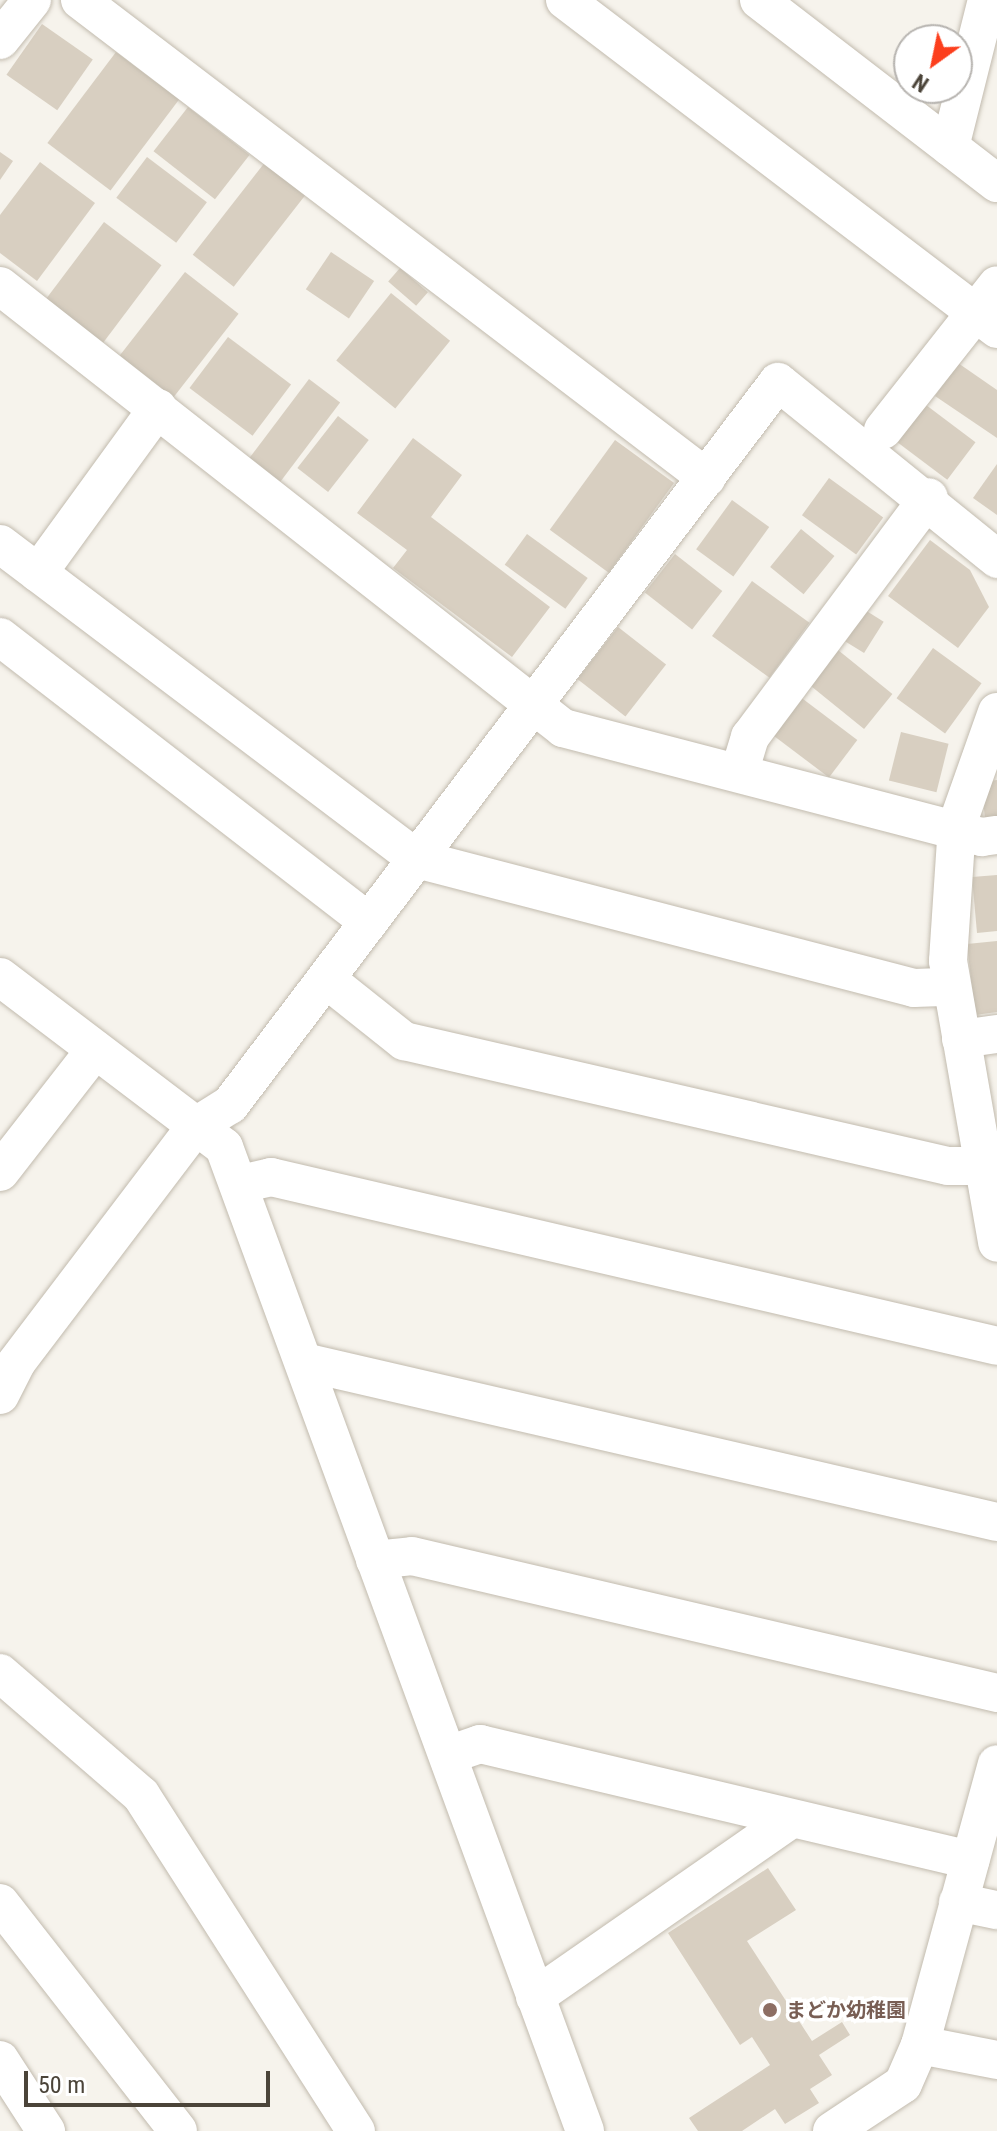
<!DOCTYPE html>
<meta charset="utf-8">
<style>
body{margin:0}
#map{position:relative;width:997px;height:2131px;overflow:hidden;background:#f6f3ec;font-family:"Roboto Condensed","Noto Sans JP",sans-serif}
div>[style]{position:absolute}
.building>*{inset:0;background:#d8cfc1;transform-origin:0 0}
.roads{filter:drop-shadow(0 0 2px #c2bbae) drop-shadow(0 0 2px #c2bbae)}
.minor>*{height:38px;margin:-19px;padding:0 19px;transform-origin:19px;border-radius:19px;background:#fff}
.dots>*{width:22px;height:22px;translate:-50% -50%;box-sizing:border-box;border:4px solid #fff;border-radius:50%}
span{translate:-50% -50%;white-space:nowrap;text-align:center;line-height:1.15;-webkit-text-stroke:7px #fff;paint-order:stroke}
.education-label{font-size:20px;color:#785e54;font-weight:700}
.left{translate:0 -50%;text-align:left}
.north{position:absolute;left:893px;top:24px;width:80px;height:80px;box-sizing:border-box;background:#fff;border:2px solid #b7b4b0;border-radius:50%;rotate:213deg;font-size:22px;font-weight:700;line-height:32px;text-align:center;color:#4b4439}
.north::after{content:'';display:block;margin:auto;width:28px;height:36px;background:#fc3f1d;clip-path:polygon(50% 0,100% 100%,50% 72%,0 100%)}
.scale{position:absolute;left:24px;top:2071px;width:246px;height:36px;box-sizing:border-box;border:4px solid #4b4439;border-top:0;padding-left:10px;font-size:24px;line-height:28px;white-space:nowrap;color:#4b4439;-webkit-text-stroke:6px #fff;paint-order:stroke}
</style>
<div id="map">
<div class="building">
<i style="left:42px;top:24px;width:62px;height:62px;rotate:35deg"></i>
<i style="left:116px;top:52px;width:79px;height:114px;rotate:37deg"></i>
<i style="left:188px;top:107px;width:78px;height:56px;rotate:38deg"></i>
<i style="clip-path:polygon(0 152px,13px 161px,0 180px)"></i>
<i style="left:147px;top:157px;width:75px;height:51px;rotate:37deg"></i>
<i style="left:266px;top:161px;width:52px;height:119px;rotate:38deg"></i>
<i style="clip-path:polygon(40px 162px,95px 203px,37px 281px,0 253px,0 215px)"></i>
<i style="left:104px;top:222px;width:72px;height:97px;rotate:37deg"></i>
<i style="left:331px;top:252px;width:52px;height:45px;rotate:34deg"></i>
<i style="left:400px;top:268px;width:37px;height:18px;rotate:41deg"></i>
<i style="left:185px;top:272px;width:68px;height:106px;rotate:38deg"></i>
<i style="left:391px;top:293px;width:76px;height:87px;rotate:39deg"></i>
<i style="left:228px;top:337px;width:79px;height:64px;rotate:37deg"></i>
<i style="clip-path:polygon(958px 363px,997px 390px,997px 438px,935px 396px)"></i>
<i style="left:309px;top:379px;width:39px;height:100px;rotate:37deg"></i>
<i style="left:926px;top:405px;width:62px;height:47px;rotate:37deg"></i>
<i style="left:338px;top:416px;width:39px;height:66px;rotate:38deg"></i>
<i style="clip-path:polygon(413px 438px,462px 475px,431px 517px,550px 607px,512px 657px,393px 568px,407px 550px,357px 513px)"></i>
<i style="left:615px;top:440px;width:73px;height:111px;rotate:36deg"></i>
<i style="clip-path:polygon(997px 464px,997px 515px,973px 498px)"></i>
<i style="left:829px;top:478px;width:67px;height:46px;rotate:36deg"></i>
<i style="left:732px;top:500px;width:46px;height:61px;rotate:36deg"></i>
<i style="left:801px;top:529px;width:43px;height:49px;rotate:39deg"></i>
<i style="left:527px;top:534px;width:75px;height:38px;rotate:36deg"></i>
<i style="clip-path:polygon(930px 540px,970px 570px,989px 607px,958px 648px,888px 596px)"></i>
<i style="left:675px;top:554px;width:60px;height:49px;rotate:38deg"></i>
<i style="left:752px;top:581px;width:71px;height:68px;rotate:36deg"></i>
<i style="left:865px;top:610px;width:22px;height:37px;rotate:32deg"></i>
<i style="left:618px;top:627px;width:61px;height:66px;rotate:38deg"></i>
<i style="left:933px;top:648px;width:60px;height:62px;rotate:36deg"></i>
<i style="left:838px;top:650px;width:70px;height:45px;rotate:39deg"></i>
<i style="left:799px;top:696px;width:73px;height:47px;rotate:37deg"></i>
<i style="left:901px;top:732px;width:49px;height:50px;rotate:14deg"></i>
<i style="clip-path:polygon(997px 780px,997px 816px,985px 818px,981px 782px)"></i>
<i style="clip-path:polygon(997px 875px,997px 931px,977px 933px,972px 877px)"></i>
<i style="clip-path:polygon(997px 941px,997px 1012px,975px 1015px,967px 944px)"></i>
<i style="clip-path:polygon(768px 1868px,796px 1910px,747px 1941px,812px 2041px,842px 2022px,850px 2035px,819px 2055px,832px 2075px,810px 2089px,819px 2103px,785px 2124px,775px 2109px,742px 2131px,698px 2131px,689px 2118px,770px 2065px,752px 2037px,740px 2045px,668px 1933px)"></i>
</div>
<div class="roads">
<div class="minor">
<i style="left:80px;top:0;width:788px;rotate:37.32deg"></i>
<i style="left:565px;top:0;width:543px;rotate:37.29deg"></i>
<i style="left:759px;top:0;width:300px;rotate:37.6deg"></i>
<i style="left:0;top:40px;width:51px;rotate:-51.3deg"></i>
<i style="left:950px;top:147px;width:152px;rotate:-75.9deg"></i>
<i style="left:0;top:286px;width:716px;rotate:38.13deg"></i>
<i style="left:563px;top:728px;width:433px;rotate:14.6deg"></i>
<i style="left:982px;top:837px;width:15px;rotate:-8deg"></i>
<i style="left:883px;top:430px;width:184px;rotate:-51.8deg"></i>
<i style="left:0;top:544px;width:523px;rotate:37.07deg"></i>
<i style="left:417px;top:859px;width:513px;rotate:14.55deg"></i>
<i style="left:914px;top:988px;width:36px;rotate:-2deg"></i>
<i style="left:38px;top:573px;width:204px;rotate:-54deg"></i>
<i style="left:0;top:637px;width:466px;rotate:37.7deg"></i>
<i style="left:997px;top:712px;width:120px;rotate:109.5deg"></i>
<i style="left:957px;top:825px;width:136px;rotate:93.8deg"></i>
<i style="left:948px;top:961px;width:286px;rotate:80.1deg"></i>
<i style="left:739px;top:773px;width:38px;rotate:-73deg"></i>
<i style="left:750px;top:737px;width:299px;rotate:-53.3deg"></i>
<i style="left:0;top:977px;width:281px;rotate:37.2deg"></i>
<i style="left:224px;top:1147px;width:1048px;rotate:69.85deg"></i>
<i style="left:326px;top:979px;width:100px;rotate:38.5deg"></i>
<i style="left:404px;top:1041px;width:558px;rotate:12.94deg"></i>
<i style="left:948px;top:1166px;width:35px"></i>
<i style="left:961px;top:1039px;width:36px;rotate:-8deg"></i>
<i style="left:0;top:1172px;width:155px;rotate:-52.1deg"></i>
<i style="left:241px;top:1184px;width:31px;rotate:-13deg"></i>
<i style="left:271px;top:1177px;width:745px;rotate:13.1deg"></i>
<i style="left:304px;top:1362px;width:711px;rotate:13deg"></i>
<i style="left:0;top:1395px;width:36px;rotate:-63deg"></i>
<i style="left:16px;top:1363px;width:298px;rotate:-52.8deg"></i>
<i style="left:196px;top:1126px;width:40px;rotate:-32deg"></i>
<i style="left:230px;top:1105px;width:907px;rotate:-52.84deg"></i>
<i style="left:778px;top:382px;width:282px;rotate:38.9deg"></i>
<i style="left:375px;top:1560px;width:37px;rotate:-6deg"></i>
<i style="left:412px;top:1556px;width:601px;rotate:13.18deg"></i>
<i style="left:0;top:1673px;width:186px;rotate:40.9deg"></i>
<i style="left:141px;top:1795px;width:399px;rotate:57.4deg"></i>
<i style="left:448px;top:1755px;width:34px;rotate:-19deg"></i>
<i style="left:480px;top:1744px;width:504px;rotate:13.32deg"></i>
<i style="left:958px;top:1902px;width:40px;rotate:12deg"></i>
<i style="left:0;top:1903px;width:289px;rotate:52deg"></i>
<i style="left:535px;top:1997px;width:312px;rotate:-34.8deg"></i>
<i style="left:920px;top:2045px;width:78px;rotate:11deg"></i>
<i style="left:0;top:2060px;width:85px;rotate:57.1deg"></i>
<i style="left:832px;top:2131px;width:85px;rotate:-33.5deg"></i>
<i style="left:903px;top:2084px;width:43px;rotate:-66.4deg"></i>
<i style="left:920px;top:2045px;width:291px;rotate:-74.7deg"></i>
</div>
</div>
<div class="dots">
<i style="left:770px;top:2010px;background:#8d6e63"></i>
</div>
<div class="education-label">
<span class="left" style="left:786px;top:2010px">まどか幼稚園</span>
</div>
<div class="north">N</div>
<div class="scale">50 m</div>
</div>
